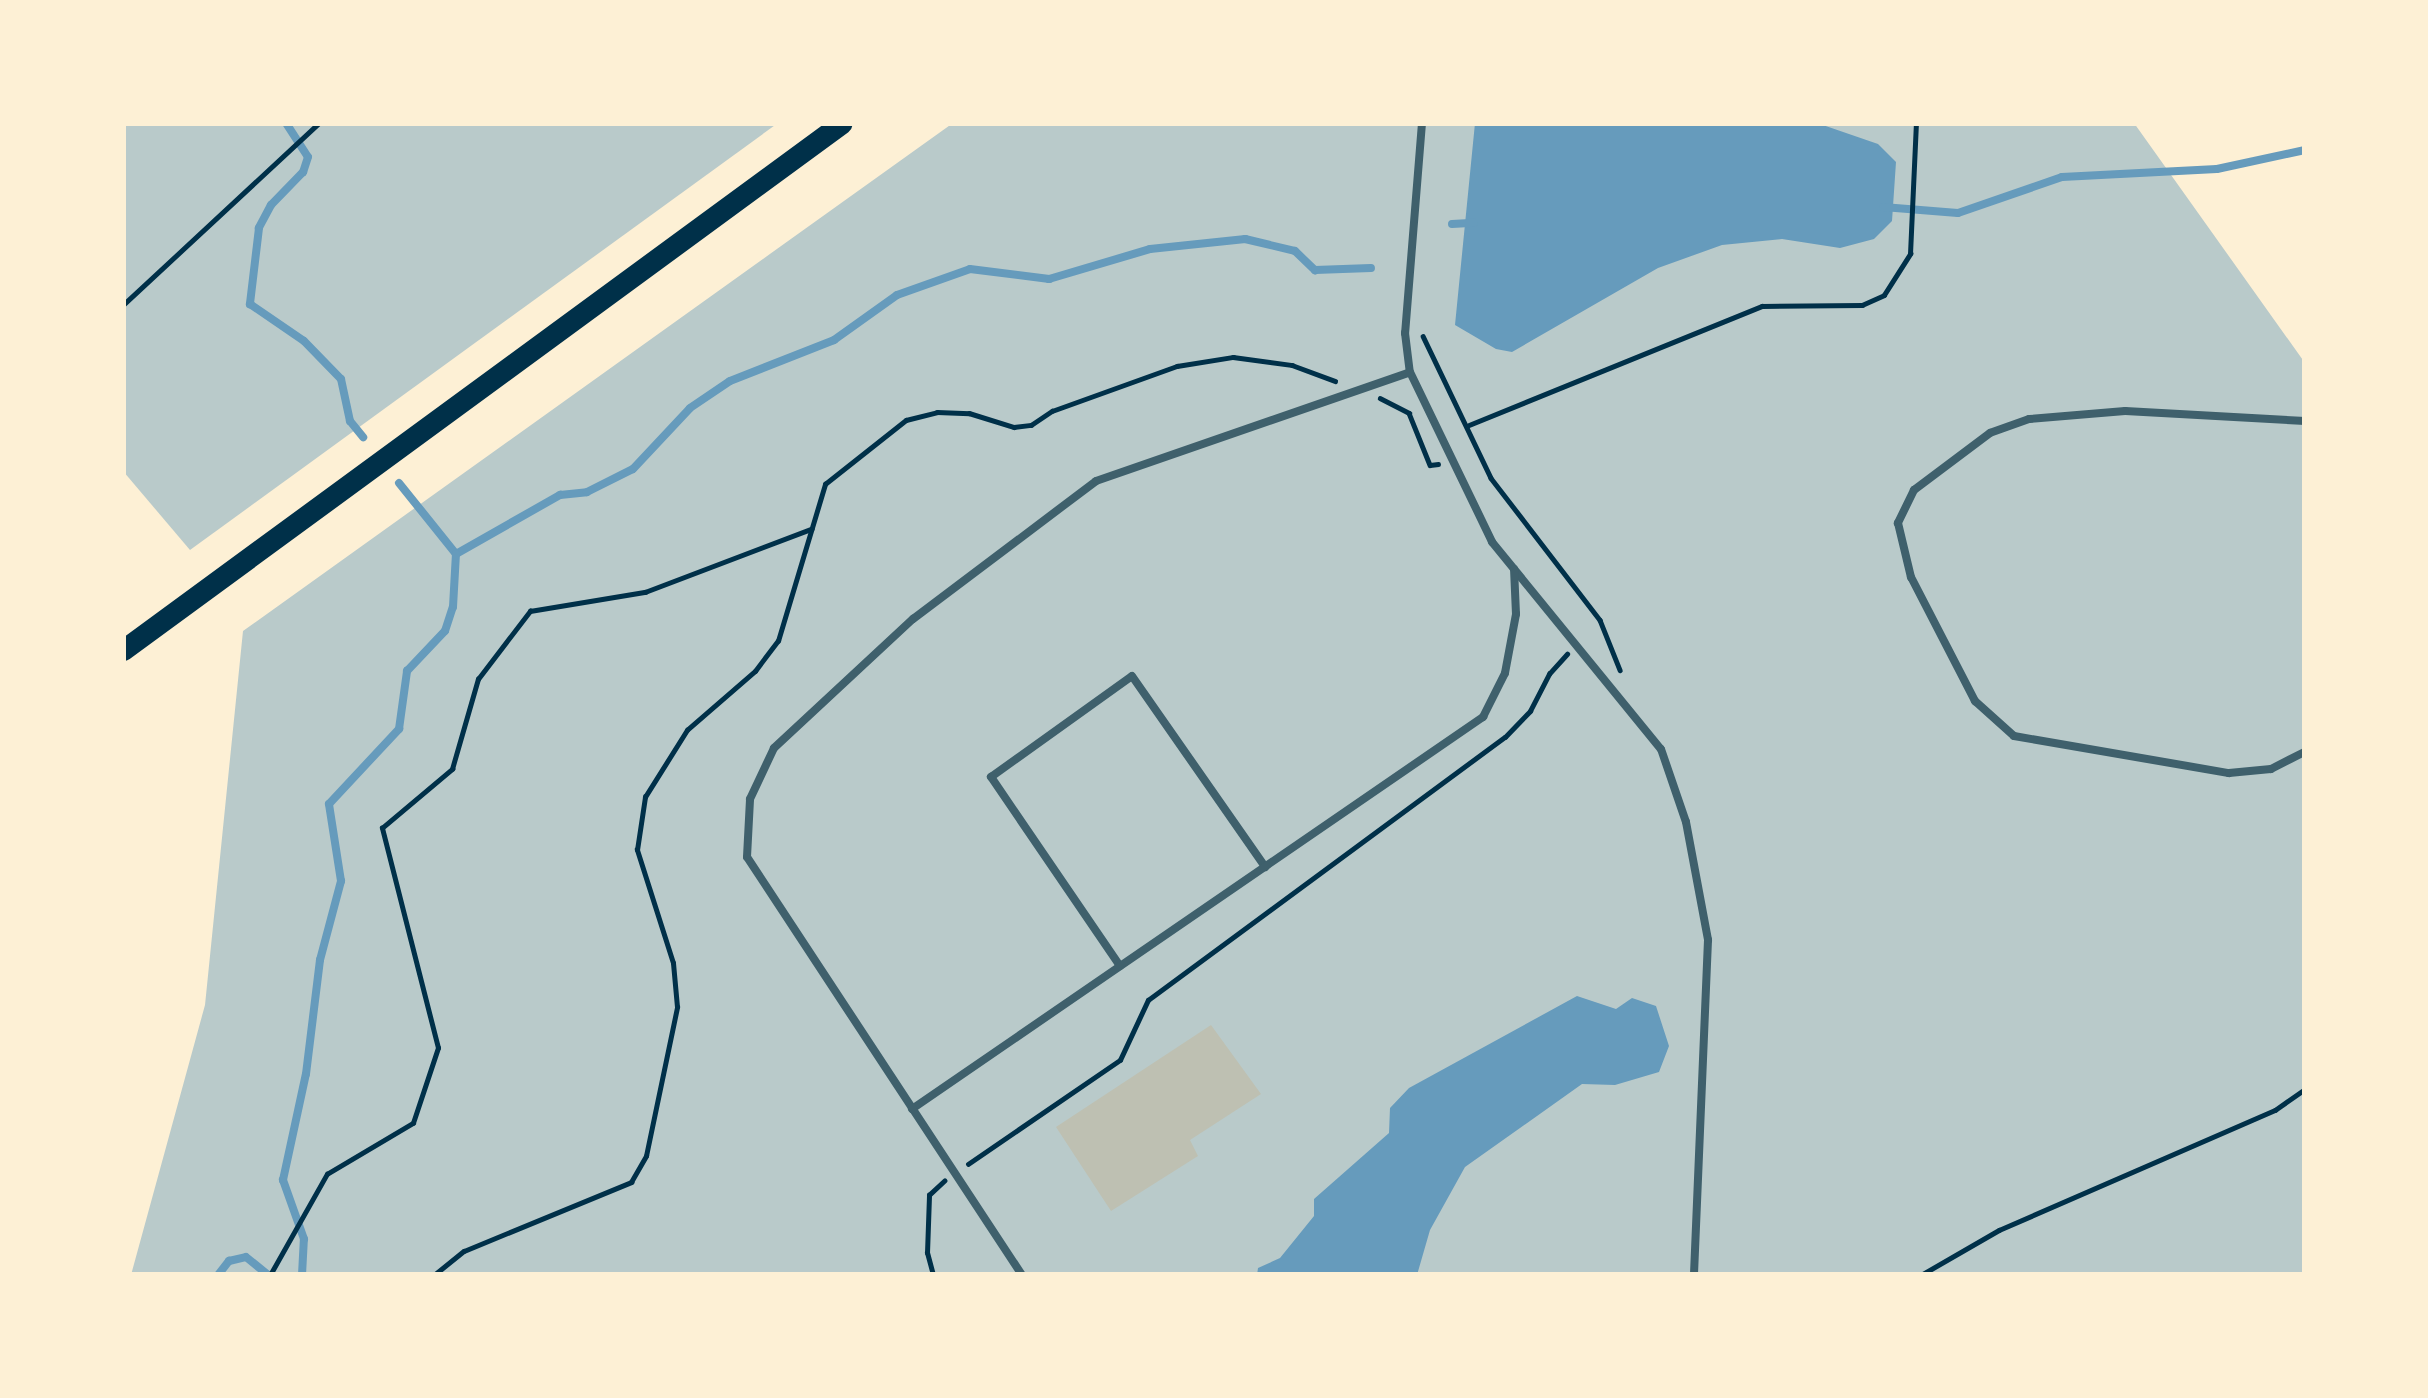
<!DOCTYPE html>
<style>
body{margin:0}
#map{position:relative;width:2428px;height:1398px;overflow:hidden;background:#fdf0d5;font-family:Literata,serif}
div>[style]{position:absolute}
.green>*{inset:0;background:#b9caca}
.water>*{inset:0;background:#669bbc}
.stream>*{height:8px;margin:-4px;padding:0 4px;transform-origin:4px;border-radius:4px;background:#669bbc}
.building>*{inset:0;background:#bec0b2}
.path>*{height:4.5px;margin:-2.25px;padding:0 2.25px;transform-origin:2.25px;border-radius:2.25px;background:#003049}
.service>*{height:8px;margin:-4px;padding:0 4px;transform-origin:4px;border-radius:4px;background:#3f606c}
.secondary>*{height:21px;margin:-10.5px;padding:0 10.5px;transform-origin:10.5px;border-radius:10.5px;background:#003049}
span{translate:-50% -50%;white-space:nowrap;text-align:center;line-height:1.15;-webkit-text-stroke:12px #fdf0d5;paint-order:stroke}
.frame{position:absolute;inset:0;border:126px solid #fdf0d5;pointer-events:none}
</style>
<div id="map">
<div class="green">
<i style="clip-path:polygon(123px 123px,778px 123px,190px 550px,123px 471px)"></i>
<i style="clip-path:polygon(953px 123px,2134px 123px,2305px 363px,2305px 1275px,131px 1275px,205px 1005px,243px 631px)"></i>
</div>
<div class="water">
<i style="clip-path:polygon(1475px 123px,1817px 123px,1878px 144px,1896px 162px,1892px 221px,1874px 239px,1840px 248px,1782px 239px,1722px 245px,1658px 268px,1512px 352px,1496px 349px,1455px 325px)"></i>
<i style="clip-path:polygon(1577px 996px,1616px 1009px,1632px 998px,1656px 1006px,1669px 1046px,1659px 1072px,1615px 1085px,1582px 1084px,1465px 1167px,1430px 1230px,1417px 1275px,1257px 1275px,1258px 1268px,1280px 1258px,1314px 1216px,1314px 1199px,1389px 1133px,1390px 1108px,1409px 1088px)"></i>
</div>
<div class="stream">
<i style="left:286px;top:123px;width:40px;rotate:57.1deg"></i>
<i style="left:308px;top:157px;width:16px;rotate:108deg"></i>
<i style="left:303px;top:172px;width:46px;rotate:134.1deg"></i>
<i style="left:271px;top:205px;width:26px;rotate:118deg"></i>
<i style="left:259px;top:228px;width:77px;rotate:96.8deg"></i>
<i style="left:250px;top:304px;width:65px;rotate:34.4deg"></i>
<i style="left:304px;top:341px;width:53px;rotate:45.8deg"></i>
<i style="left:341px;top:379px;width:43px;rotate:77.9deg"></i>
<i style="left:350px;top:421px;width:21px;rotate:51deg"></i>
<i style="left:1883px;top:207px;width:75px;rotate:4.6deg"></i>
<i style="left:1958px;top:213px;width:110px;rotate:-19.1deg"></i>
<i style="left:2062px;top:177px;width:155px;rotate:-3deg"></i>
<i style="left:2217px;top:169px;width:90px;rotate:-12.2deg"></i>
<i style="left:1452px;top:224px;width:22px;rotate:-3deg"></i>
<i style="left:399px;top:483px;width:91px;rotate:51.2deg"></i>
<i style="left:456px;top:554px;width:120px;rotate:-29.6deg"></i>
<i style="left:560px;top:495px;width:27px;rotate:-6deg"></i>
<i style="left:587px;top:492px;width:51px;rotate:-26.6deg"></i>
<i style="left:633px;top:469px;width:83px;rotate:-46.9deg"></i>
<i style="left:690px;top:408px;width:48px;rotate:-34deg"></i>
<i style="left:730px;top:381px;width:112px;rotate:-21.5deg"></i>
<i style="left:834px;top:340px;width:77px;rotate:-35.5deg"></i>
<i style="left:897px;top:295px;width:77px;rotate:-19.6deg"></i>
<i style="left:970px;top:269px;width:80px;rotate:7.2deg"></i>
<i style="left:1049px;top:279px;width:105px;rotate:-16.5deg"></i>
<i style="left:1150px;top:249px;width:96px;rotate:-6deg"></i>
<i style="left:1245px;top:239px;width:51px;rotate:13.5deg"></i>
<i style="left:1295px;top:251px;width:28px;rotate:44deg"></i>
<i style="left:1315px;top:270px;width:56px;rotate:-2deg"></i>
<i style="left:218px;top:1275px;width:18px;rotate:-52deg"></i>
<i style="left:229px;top:1261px;width:17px;rotate:-13deg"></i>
<i style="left:246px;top:1257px;width:28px;rotate:39deg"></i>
<i style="left:302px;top:1275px;width:36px;rotate:-87deg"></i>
<i style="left:304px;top:1239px;width:63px;rotate:-109.6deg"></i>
<i style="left:283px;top:1180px;width:108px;rotate:-77.8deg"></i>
<i style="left:306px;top:1074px;width:115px;rotate:-83deg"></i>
<i style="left:320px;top:960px;width:82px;rotate:-75.1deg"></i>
<i style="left:341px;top:881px;width:78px;rotate:-98.9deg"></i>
<i style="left:329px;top:804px;width:103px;rotate:-47deg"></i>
<i style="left:399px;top:729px;width:59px;rotate:-82.1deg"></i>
<i style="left:407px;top:671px;width:55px;rotate:-46.5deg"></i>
<i style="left:445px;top:631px;width:25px;rotate:-72deg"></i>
<i style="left:453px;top:607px;width:53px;rotate:-86.8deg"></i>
</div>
<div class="building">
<i style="clip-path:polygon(1211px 1025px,1261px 1094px,1190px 1140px,1198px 1156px,1111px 1211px,1056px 1127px)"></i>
</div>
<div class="path">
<i style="left:123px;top:305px;width:267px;rotate:-42.9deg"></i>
<i style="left:1423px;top:336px;width:157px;rotate:64.4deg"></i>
<i style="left:1491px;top:478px;width:179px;rotate:52.5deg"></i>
<i style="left:1600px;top:620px;width:54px;rotate:68.2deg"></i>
<i style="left:1380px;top:398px;width:33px;rotate:27deg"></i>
<i style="left:1409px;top:413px;width:56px;rotate:68deg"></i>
<i style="left:1430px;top:465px;width:8px;rotate:-7deg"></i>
<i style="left:1469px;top:425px;width:316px;rotate:-22.1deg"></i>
<i style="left:1762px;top:306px;width:100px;rotate:-0.6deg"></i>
<i style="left:1862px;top:305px;width:24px;rotate:-24deg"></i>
<i style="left:1884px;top:295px;width:49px;rotate:-57.6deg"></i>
<i style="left:1910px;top:254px;width:131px;rotate:-87.4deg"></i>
<i style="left:968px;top:1164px;width:184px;rotate:-34.4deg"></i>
<i style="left:1120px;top:1060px;width:66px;rotate:-65deg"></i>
<i style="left:1148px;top:1000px;width:443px;rotate:-36.4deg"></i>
<i style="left:1505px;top:737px;width:36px;rotate:-46deg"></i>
<i style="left:1530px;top:711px;width:42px;rotate:-62.8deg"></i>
<i style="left:1549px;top:674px;width:27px;rotate:-48deg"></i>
<i style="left:270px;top:1275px;width:116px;rotate:-60.6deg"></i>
<i style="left:327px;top:1174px;width:100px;rotate:-30.7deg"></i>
<i style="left:413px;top:1123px;width:79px;rotate:-71.6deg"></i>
<i style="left:438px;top:1048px;width:227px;rotate:-104.3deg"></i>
<i style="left:382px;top:828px;width:92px;rotate:-40.1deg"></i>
<i style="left:452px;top:769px;width:94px;rotate:-73.9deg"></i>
<i style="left:478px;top:679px;width:86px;rotate:-52.6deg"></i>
<i style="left:530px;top:611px;width:117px;rotate:-9.4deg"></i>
<i style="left:645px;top:592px;width:178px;rotate:-20.8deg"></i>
<i style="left:434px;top:1275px;width:38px;rotate:-39deg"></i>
<i style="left:464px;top:1251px;width:181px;rotate:-22.4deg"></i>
<i style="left:631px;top:1182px;width:30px;rotate:-60deg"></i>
<i style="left:646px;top:1156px;width:152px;rotate:-78.2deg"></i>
<i style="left:677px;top:1007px;width:44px;rotate:-95.2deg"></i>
<i style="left:673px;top:963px;width:119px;rotate:-107.7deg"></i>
<i style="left:637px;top:850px;width:54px;rotate:-81.4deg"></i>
<i style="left:645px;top:797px;width:79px;rotate:-57.9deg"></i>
<i style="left:687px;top:730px;width:90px;rotate:-40.9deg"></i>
<i style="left:755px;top:671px;width:38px;rotate:-53deg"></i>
<i style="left:778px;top:641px;width:164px;rotate:-73.3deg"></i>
<i style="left:825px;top:484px;width:103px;rotate:-38.3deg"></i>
<i style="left:906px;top:420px;width:32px;rotate:-14deg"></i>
<i style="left:937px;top:412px;width:32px;rotate:2deg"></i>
<i style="left:969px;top:413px;width:47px;rotate:17.3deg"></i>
<i style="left:1014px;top:427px;width:17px;rotate:-7deg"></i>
<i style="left:1031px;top:425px;width:25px;rotate:-34deg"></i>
<i style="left:1052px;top:411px;width:133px;rotate:-19.8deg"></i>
<i style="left:1177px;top:366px;width:57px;rotate:-9.1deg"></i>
<i style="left:1233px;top:357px;width:60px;rotate:7.7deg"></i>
<i style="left:1292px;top:365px;width:46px;rotate:20.4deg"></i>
<i style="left:933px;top:1275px;width:23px;rotate:-105deg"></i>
<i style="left:927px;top:1253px;width:58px;rotate:-88deg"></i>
<i style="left:929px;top:1195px;width:21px;rotate:-43deg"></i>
<i style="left:1921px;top:1275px;width:90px;rotate:-30deg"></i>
<i style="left:1999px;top:1230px;width:301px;rotate:-23.5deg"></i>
<i style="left:2275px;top:1110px;width:37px;rotate:-35deg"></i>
</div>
<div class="service">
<i style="left:1422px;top:123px;width:211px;rotate:94.6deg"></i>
<i style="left:1405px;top:333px;width:39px;rotate:83deg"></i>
<i style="left:1410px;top:372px;width:189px;rotate:64.2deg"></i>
<i style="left:1492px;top:542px;width:267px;rotate:50.8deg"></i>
<i style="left:1661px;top:749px;width:77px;rotate:71.1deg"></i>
<i style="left:1686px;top:822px;width:120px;rotate:79.4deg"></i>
<i style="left:1708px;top:940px;width:335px;rotate:92.4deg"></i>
<i style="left:2305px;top:421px;width:180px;rotate:-176.8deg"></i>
<i style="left:2125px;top:411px;width:96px;rotate:175.2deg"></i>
<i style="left:2029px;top:419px;width:41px;rotate:160.3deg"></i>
<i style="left:1990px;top:433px;width:95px;rotate:143.1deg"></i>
<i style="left:1914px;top:490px;width:37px;rotate:116deg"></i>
<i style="left:1898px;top:523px;width:56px;rotate:76.5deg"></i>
<i style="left:1911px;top:577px;width:140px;rotate:62.7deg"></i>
<i style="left:1975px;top:701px;width:52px;rotate:41.9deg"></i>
<i style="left:2014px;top:736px;width:218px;rotate:9.8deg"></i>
<i style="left:2229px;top:773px;width:42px;rotate:-5.4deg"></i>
<i style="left:2271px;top:769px;width:38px;rotate:-27deg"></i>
<i style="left:1120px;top:966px;width:229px;rotate:-124.3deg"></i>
<i style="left:991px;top:777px;width:173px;rotate:-35.6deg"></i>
<i style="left:1132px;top:676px;width:233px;rotate:55.1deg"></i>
<i style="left:912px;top:1109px;width:693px;rotate:-34.47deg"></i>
<i style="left:1483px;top:717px;width:49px;rotate:-63.4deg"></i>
<i style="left:1505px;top:673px;width:60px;rotate:-79.4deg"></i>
<i style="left:1516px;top:614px;width:45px;rotate:-92.5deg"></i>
<i style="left:1022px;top:1275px;width:500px;rotate:-123.34deg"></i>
<i style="left:747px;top:857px;width:58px;rotate:-87deg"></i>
<i style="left:750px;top:799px;width:56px;rotate:-64.8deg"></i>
<i style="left:774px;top:748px;width:190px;rotate:-42.9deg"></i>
<i style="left:913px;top:619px;width:229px;rotate:-37deg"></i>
<i style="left:1096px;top:481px;width:332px;rotate:-19.1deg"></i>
</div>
<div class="secondary">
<i style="left:123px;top:650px;width:891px;rotate:-36.24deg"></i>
</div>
<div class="frame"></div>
</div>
